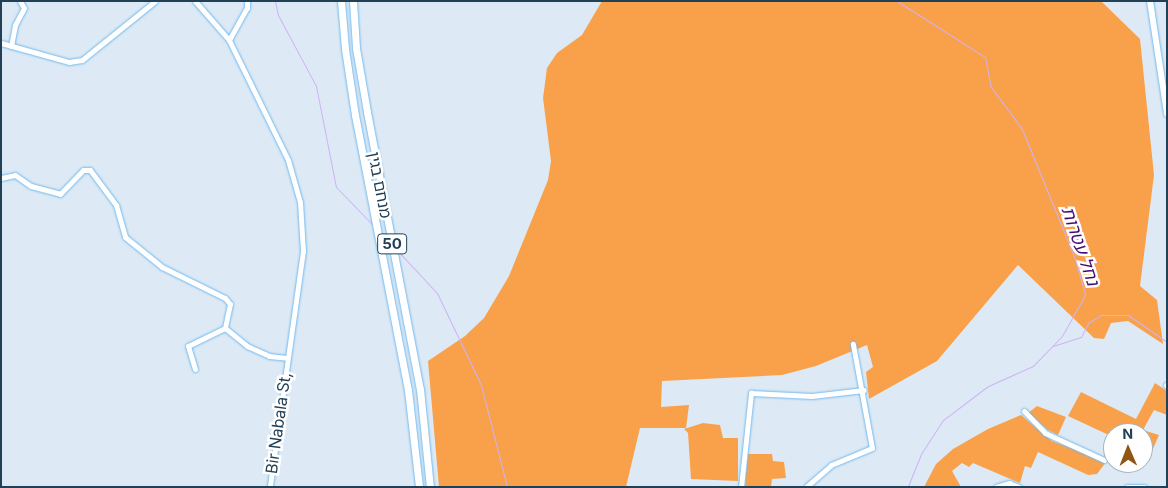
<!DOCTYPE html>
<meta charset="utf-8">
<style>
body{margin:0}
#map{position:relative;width:1168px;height:488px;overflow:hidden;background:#ddeaf5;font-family:Inter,"Noto Sans Hebrew",sans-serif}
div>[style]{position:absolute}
.green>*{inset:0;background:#f9a14a}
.stream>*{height:1px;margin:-0.5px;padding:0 0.5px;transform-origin:0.5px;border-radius:0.5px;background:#ceb2f7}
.roads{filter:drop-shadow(0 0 1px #72b9ef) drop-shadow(0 0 1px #72b9ef)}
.minor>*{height:5px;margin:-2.5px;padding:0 2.5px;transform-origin:2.5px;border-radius:2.5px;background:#fff}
.major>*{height:6px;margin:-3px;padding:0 3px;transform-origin:3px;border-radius:3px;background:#fff}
.highway>*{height:7px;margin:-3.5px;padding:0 3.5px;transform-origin:3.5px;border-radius:3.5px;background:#fff}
span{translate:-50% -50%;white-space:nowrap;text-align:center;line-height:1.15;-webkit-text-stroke:5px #fff;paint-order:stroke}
.shield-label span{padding:1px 4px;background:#fff;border:1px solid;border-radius:4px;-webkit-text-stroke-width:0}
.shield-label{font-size:15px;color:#224056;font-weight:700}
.street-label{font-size:16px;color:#224056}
.water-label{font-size:18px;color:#460e75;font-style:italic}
.frame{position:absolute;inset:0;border:2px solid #224056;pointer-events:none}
.north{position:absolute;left:1103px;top:423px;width:50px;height:50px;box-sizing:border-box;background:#fff;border:1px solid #a7b3bb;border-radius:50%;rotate:359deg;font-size:14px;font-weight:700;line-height:20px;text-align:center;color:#224056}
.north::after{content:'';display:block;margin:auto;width:18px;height:22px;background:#905614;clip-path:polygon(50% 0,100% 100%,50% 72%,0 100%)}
</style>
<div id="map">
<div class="green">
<i style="clip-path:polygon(602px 1px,1101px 1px,1140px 39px,1154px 175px,1140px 286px,1157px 300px,1163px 344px,1128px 321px,1111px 323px,1104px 339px,1094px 338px,1018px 265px,937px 361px,869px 399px,866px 372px,873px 367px,867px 345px,816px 366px,782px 375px,662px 381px,661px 407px,689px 405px,686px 428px,640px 428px,626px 487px,439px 487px,428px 361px,465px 336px,484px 318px,509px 276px,548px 180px,551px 161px,543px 98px,547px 68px,557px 53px,582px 35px)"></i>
<i style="clip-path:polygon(1155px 383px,1167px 391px,1167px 415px,1154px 410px,1143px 430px,1159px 435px,1152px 451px,1143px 447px,1143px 433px,1113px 433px,1113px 437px,1068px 416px,1081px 392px,1136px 419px)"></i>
<i style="clip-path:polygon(1037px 406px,1066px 417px,1058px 435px,1048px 430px,1028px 413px)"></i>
<i style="clip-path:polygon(1021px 415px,1052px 441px,1106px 462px,1097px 474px,1088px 475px,1038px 452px,1031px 468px,1025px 466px,1020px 483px,973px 463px,969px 467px,962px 463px,952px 471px,961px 487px,924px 487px,936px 464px,953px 449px,988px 429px)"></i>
<i style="clip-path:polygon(703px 423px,720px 425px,723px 438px,738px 438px,738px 481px,691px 479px,688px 433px,684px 429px)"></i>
<i style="clip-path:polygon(748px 454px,772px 454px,773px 461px,784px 462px,786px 478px,772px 479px,771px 487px,745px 487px)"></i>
</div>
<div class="stream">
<i style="left:275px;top:1px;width:14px;rotate:78deg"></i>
<i style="left:278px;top:15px;width:81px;rotate:61.8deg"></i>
<i style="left:316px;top:86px;width:103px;rotate:78.8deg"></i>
<i style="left:336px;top:187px;width:53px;rotate:45.8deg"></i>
<i style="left:897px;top:1px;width:104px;rotate:32.5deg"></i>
<i style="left:985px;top:57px;width:31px;rotate:79deg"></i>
<i style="left:991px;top:87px;width:52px;rotate:53.6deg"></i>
<i style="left:1022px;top:129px;width:140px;rotate:67.8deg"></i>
<i style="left:1075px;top:259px;width:37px;rotate:74deg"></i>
<i style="left:1085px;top:295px;width:47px;rotate:119.3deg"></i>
<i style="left:1062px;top:336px;width:42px;rotate:134deg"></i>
<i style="left:1033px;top:366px;width:49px;rotate:156deg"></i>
<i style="left:988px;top:386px;width:56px;rotate:142.9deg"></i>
<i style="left:943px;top:420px;width:40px;rotate:122.9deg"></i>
<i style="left:921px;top:454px;width:35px;rotate:112deg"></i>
<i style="left:381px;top:234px;width:11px;rotate:41deg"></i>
<i style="left:397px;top:250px;width:59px;rotate:47.1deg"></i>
<i style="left:437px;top:293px;width:102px;rotate:64.4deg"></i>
<i style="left:481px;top:385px;width:105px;rotate:75.7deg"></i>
<i style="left:1053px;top:346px;width:29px;rotate:-18deg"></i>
<i style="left:1081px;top:337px;width:16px;rotate:-63deg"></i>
<i style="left:1088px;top:323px;width:15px;rotate:-32deg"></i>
<i style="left:1101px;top:315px;width:27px"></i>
<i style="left:1128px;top:315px;width:47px;rotate:34.7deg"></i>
</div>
<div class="roads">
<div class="minor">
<i style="left:195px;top:1px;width:52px;rotate:48.9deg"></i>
<i style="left:229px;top:40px;width:134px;rotate:63.8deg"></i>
<i style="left:288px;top:160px;width:44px;rotate:74.1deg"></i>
<i style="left:300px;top:202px;width:49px;rotate:86.5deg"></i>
<i style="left:303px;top:251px;width:238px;rotate:98deg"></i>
<i style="left:229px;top:40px;width:37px;rotate:-61deg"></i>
<i style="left:247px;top:8px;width:7px;rotate:-90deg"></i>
<i style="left:1px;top:43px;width:71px;rotate:15.6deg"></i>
<i style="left:69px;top:62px;width:13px;rotate:-9deg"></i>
<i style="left:82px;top:60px;width:94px;rotate:-38.9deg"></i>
<i style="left:11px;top:46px;width:21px;rotate:-79deg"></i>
<i style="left:15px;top:25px;width:19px;rotate:-62deg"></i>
<i style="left:24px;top:8px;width:8px;rotate:-120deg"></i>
<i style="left:1px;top:178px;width:14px;rotate:-12deg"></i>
<i style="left:15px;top:175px;width:19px;rotate:35deg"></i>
<i style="left:31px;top:186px;width:30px;rotate:15deg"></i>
<i style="left:60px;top:194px;width:33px;rotate:-46deg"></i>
<i style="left:83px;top:170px;width:7px"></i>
<i style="left:90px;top:170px;width:44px;rotate:53.4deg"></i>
<i style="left:116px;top:205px;width:33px;rotate:74deg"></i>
<i style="left:125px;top:237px;width:48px;rotate:39deg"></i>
<i style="left:162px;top:267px;width:70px;rotate:26.2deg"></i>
<i style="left:225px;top:298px;width:8px;rotate:50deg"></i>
<i style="left:230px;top:304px;width:25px;rotate:102deg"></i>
<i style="left:225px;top:328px;width:28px;rotate:39deg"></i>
<i style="left:247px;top:346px;width:24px;rotate:24deg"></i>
<i style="left:269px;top:356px;width:18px;rotate:6deg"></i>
<i style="left:195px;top:369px;width:24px;rotate:-107deg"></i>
<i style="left:188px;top:346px;width:41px;rotate:-25.9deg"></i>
<i style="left:1166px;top:385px;width:1px;rotate:45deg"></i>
<i style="left:1024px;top:411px;width:30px;rotate:46deg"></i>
<i style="left:1045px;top:433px;width:65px;rotate:24.6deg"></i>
<i style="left:741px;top:487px;width:95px;rotate:-83.9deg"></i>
<i style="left:751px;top:393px;width:61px;rotate:2.8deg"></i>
<i style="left:812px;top:396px;width:52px;rotate:-6.6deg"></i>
<i style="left:806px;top:487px;width:33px;rotate:-41deg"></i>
<i style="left:831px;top:465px;width:44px;rotate:-22.5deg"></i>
<i style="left:872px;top:448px;width:106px;rotate:-100.4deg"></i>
<i style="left:996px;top:487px;width:14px;rotate:-17deg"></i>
<i style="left:1009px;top:483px;width:11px;rotate:22deg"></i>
<i style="left:1127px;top:487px;width:17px"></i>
</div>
<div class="major">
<i style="left:1150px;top:1px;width:114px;rotate:81.4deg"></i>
</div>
<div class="highway">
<i style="left:341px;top:1px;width:48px;rotate:85.2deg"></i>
<i style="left:345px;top:49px;width:67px;rotate:81.4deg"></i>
<i style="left:355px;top:115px;width:280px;rotate:79.1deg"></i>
<i style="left:408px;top:390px;width:98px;rotate:83.5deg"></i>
<i style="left:353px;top:1px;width:47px;rotate:86.3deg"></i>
<i style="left:356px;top:48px;width:65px;rotate:80.2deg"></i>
<i style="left:367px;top:112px;width:282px;rotate:79.2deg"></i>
<i style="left:420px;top:389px;width:99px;rotate:84.2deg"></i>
</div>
</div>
<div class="shield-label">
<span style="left:392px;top:244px">50</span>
</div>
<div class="street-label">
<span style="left:380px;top:185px;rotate:79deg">מנחם בגין</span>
<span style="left:278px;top:423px;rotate:-82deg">Bir Nabala St,</span>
</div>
<div class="water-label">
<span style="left:1080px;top:246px;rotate:71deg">נחל עטרות</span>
</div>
<div class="frame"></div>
<div class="north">N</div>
</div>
